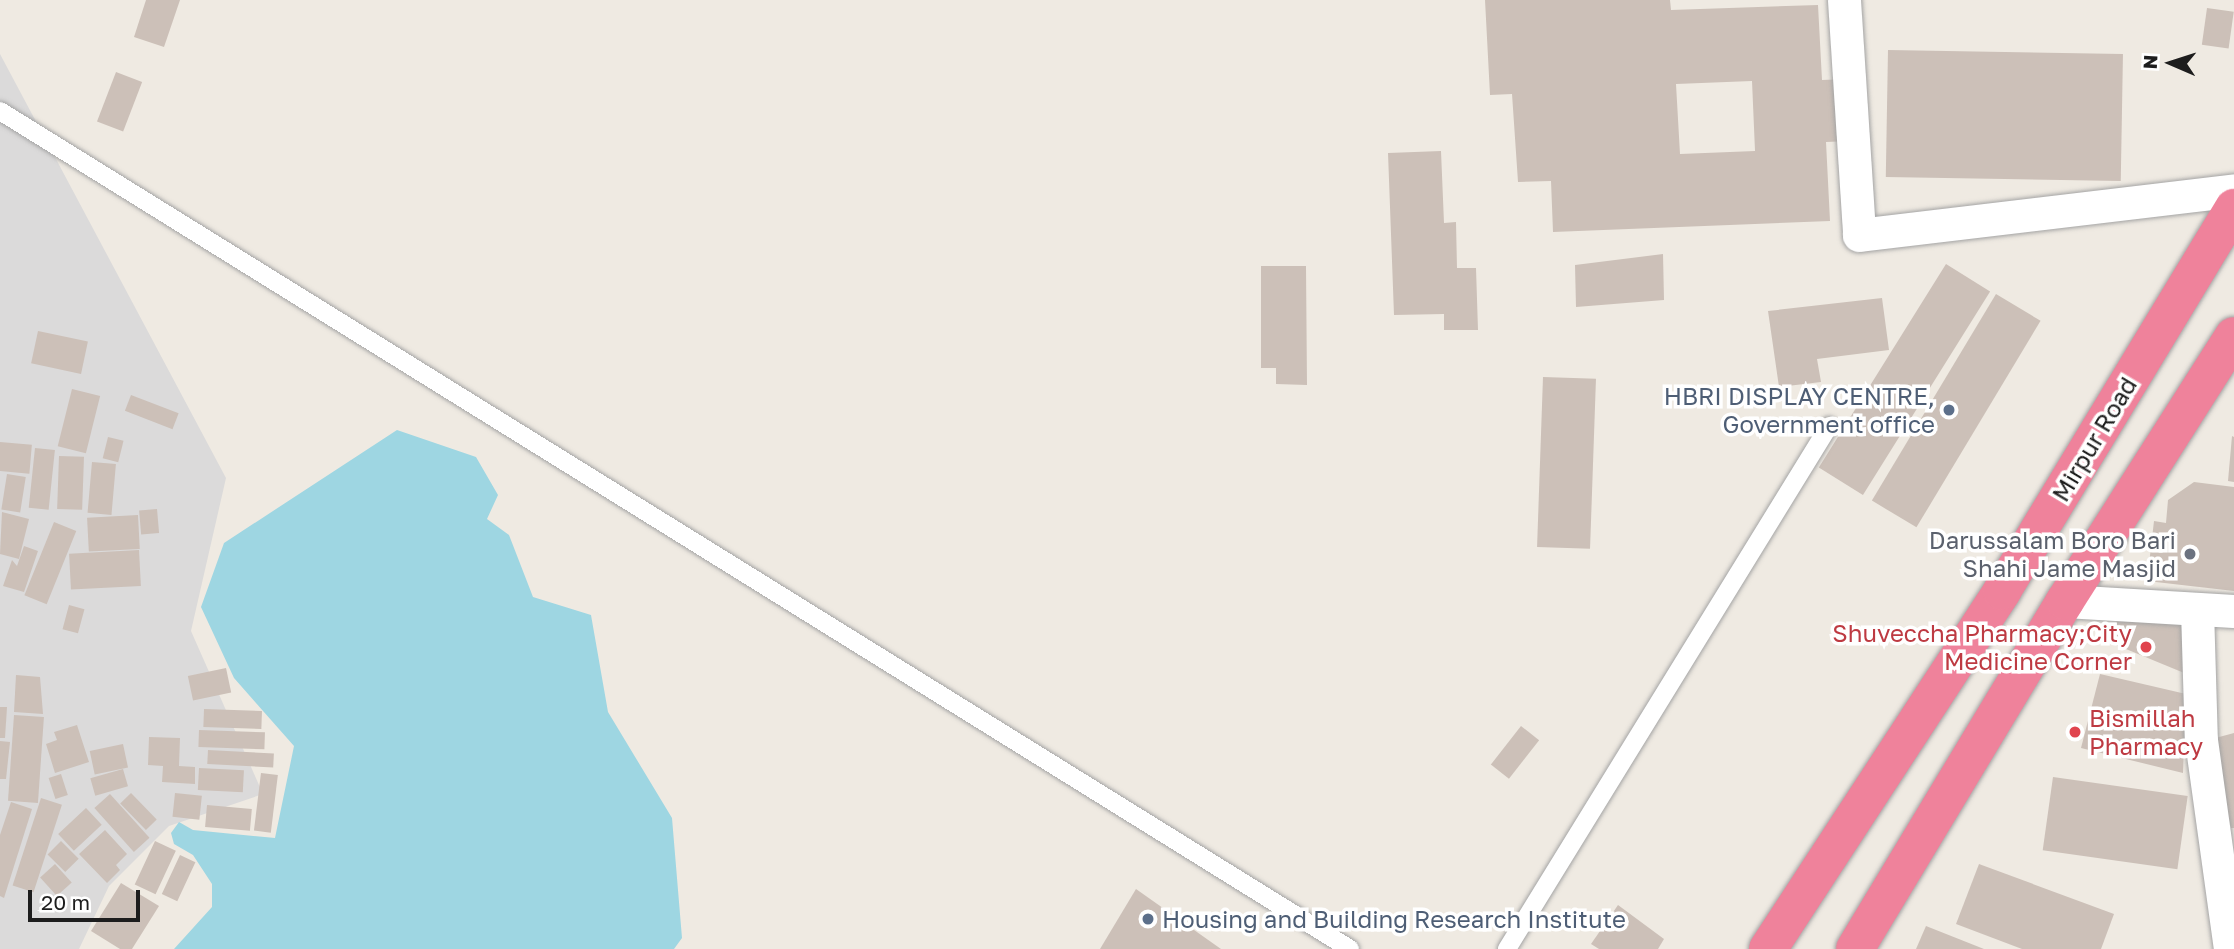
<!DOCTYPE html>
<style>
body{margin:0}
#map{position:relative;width:2234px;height:949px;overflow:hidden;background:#efeae2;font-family:"Golos Text",sans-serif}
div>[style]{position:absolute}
.residential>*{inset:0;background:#dbdada}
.water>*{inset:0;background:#9ed6e2}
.building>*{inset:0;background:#ccc0b8;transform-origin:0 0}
.roads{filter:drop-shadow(0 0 2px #a4a4a4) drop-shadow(0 0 2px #a4a4a4)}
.lane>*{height:18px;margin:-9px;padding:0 9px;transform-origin:9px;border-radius:9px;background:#fff}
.street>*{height:33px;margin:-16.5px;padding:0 16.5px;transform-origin:16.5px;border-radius:16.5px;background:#fff}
.highway>*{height:38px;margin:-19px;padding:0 19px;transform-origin:19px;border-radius:19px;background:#ef829b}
.dots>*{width:19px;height:19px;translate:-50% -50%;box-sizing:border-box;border:4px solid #fff;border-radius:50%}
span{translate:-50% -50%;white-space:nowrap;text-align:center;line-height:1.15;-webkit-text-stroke:7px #fff;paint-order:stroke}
.service-label{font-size:24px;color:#4e5e75}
.right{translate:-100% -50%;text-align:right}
.left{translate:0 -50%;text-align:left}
.street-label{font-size:24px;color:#1d1d1d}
.worship-label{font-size:24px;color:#5b616d}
.health-label{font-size:24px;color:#be3a42}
.north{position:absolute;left:2136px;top:28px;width:70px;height:70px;-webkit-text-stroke:5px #fff;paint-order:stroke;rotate:273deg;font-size:19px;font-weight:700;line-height:28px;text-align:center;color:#1d1d1d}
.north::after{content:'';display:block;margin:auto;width:24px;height:32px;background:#1d1d1d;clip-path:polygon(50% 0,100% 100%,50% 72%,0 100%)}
.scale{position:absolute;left:28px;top:890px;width:112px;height:32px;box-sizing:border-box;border:4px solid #1d1d1d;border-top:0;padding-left:9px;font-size:21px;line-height:24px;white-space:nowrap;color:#1d1d1d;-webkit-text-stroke:5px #fff;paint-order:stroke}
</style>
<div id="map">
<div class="residential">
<i style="clip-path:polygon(0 54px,226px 478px,191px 631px,263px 794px,169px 826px,109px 886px,79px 949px,0 949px)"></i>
</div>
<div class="water">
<i style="clip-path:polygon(397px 430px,476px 457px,498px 495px,487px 519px,509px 535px,533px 597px,591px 615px,608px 712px,672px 818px,682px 938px,674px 949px,174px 949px,212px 907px,212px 884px,193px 855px,174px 844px,171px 833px,179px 822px,193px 830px,275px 838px,294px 746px,234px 678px,201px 607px,224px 543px)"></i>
</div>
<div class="building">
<i style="clip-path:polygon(146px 0,180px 0,164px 47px,134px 37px)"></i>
<i style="clip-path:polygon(evenodd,1485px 0,1670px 0,1671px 10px,1818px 5px,1822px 80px,1848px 79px,1851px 141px,1826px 142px,1830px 221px,1553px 232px,1551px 181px,1518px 182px,1512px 94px,1490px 95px,1485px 0,1752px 81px,1755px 151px,1680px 154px,1676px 84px,1752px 81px)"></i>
<i style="left:2207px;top:8px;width:27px;height:37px;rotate:8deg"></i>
<i style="left:1888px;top:50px;width:235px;height:127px;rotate:1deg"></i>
<i style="left:116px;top:72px;width:28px;height:53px;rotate:21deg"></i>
<i style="clip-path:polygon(1441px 151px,1444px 223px,1456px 222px,1457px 268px,1476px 268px,1478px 330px,1444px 330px,1444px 314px,1394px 315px,1388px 153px)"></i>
<i style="clip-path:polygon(1663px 254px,1664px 300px,1576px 307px,1575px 265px)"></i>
<i style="left:1946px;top:264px;width:52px;height:240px;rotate:32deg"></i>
<i style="clip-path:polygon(1261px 266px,1306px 266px,1307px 385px,1276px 384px,1276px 368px,1261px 368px)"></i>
<i style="left:1996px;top:294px;width:52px;height:241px;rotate:31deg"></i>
<i style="clip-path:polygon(1882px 298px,1889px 350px,1817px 359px,1821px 382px,1779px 387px,1768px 311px)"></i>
<i style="left:38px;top:331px;width:51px;height:33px;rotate:12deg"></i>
<i style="left:1543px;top:377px;width:53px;height:170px;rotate:2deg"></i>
<i style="left:72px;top:389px;width:29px;height:59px;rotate:14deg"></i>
<i style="left:131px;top:395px;width:51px;height:17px;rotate:21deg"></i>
<i style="clip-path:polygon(2232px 436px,2234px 437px,2234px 482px,2228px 481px)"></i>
<i style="left:108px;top:437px;width:16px;height:22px;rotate:14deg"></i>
<i style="left:0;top:442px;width:32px;height:29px;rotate:5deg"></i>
<i style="left:35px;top:448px;width:20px;height:60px;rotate:6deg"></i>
<i style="left:59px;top:456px;width:25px;height:53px;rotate:2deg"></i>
<i style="left:92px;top:462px;width:24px;height:51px;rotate:5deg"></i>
<i style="left:7px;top:474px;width:19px;height:36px;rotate:9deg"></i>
<i style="clip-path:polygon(2194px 482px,2234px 487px,2234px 591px,2147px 581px,2154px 521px,2166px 523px,2168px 500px)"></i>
<i style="left:157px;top:509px;width:24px;height:18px;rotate:85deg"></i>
<i style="clip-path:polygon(2px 512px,29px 519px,19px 559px,0 554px)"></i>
<i style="left:138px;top:515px;width:34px;height:51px;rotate:87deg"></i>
<i style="left:54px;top:522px;width:24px;height:79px;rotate:22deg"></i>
<i style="clip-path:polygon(24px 546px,38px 551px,24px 592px,3px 586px,12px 560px,17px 566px)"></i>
<i style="left:139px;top:550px;width:36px;height:70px;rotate:87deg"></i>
<i style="clip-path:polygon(2128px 589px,2179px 614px,2195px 640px,2189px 675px,2109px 642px)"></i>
<i style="left:69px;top:605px;width:16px;height:25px;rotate:15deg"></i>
<i style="left:226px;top:668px;width:25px;height:39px;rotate:78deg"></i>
<i style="clip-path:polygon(2100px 674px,2186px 694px,2183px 773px,2081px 748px)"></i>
<i style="clip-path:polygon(16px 675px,40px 677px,43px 714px,14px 712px)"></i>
<i style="clip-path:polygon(0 707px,7px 707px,5px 738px,0 738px)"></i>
<i style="left:204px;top:709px;width:58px;height:18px;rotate:2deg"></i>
<i style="left:14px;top:715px;width:30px;height:86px;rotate:4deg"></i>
<i style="clip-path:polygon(77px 725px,89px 762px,55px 773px,46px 744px,57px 740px,54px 732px)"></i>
<i style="left:1521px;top:726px;width:23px;height:49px;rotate:38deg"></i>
<i style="left:199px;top:730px;width:66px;height:17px;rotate:2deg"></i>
<i style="clip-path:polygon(2234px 733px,2234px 828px,2231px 828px,2208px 740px)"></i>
<i style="clip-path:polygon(149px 737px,180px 738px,179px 766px,195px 767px,195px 784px,162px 782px,163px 766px,148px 765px)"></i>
<i style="clip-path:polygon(0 741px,10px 742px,6px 779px,0 779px)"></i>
<i style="left:123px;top:744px;width:24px;height:34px;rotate:78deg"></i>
<i style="left:208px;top:750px;width:66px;height:14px;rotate:3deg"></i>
<i style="left:199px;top:768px;width:45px;height:22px;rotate:3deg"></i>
<i style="left:123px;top:769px;width:18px;height:34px;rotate:74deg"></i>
<i style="left:261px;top:773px;width:17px;height:58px;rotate:7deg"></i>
<i style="left:61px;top:774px;width:22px;height:13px;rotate:72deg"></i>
<i style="left:2053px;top:777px;width:136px;height:74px;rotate:8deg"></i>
<i style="left:131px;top:793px;width:37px;height:15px;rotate:46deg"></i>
<i style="left:175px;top:793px;width:27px;height:24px;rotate:6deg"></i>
<i style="left:110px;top:794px;width:59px;height:21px;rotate:48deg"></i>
<i style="left:41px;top:798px;width:22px;height:92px;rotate:18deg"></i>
<i style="clip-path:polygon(11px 802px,32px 809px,4px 898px,0 896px,0 835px)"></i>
<i style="left:207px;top:805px;width:45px;height:22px;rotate:5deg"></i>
<i style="left:86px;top:808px;width:23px;height:38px;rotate:47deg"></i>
<i style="clip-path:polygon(105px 830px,127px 854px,116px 865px,120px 870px,107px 883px,79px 854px)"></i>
<i style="left:61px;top:841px;width:25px;height:19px;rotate:45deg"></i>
<i style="left:155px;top:841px;width:23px;height:48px;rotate:25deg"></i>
<i style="left:180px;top:855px;width:17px;height:43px;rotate:25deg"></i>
<i style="left:55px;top:864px;width:25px;height:20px;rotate:48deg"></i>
<i style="clip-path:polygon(1979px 864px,2114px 914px,2101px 949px,2022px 949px,1956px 924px)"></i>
<i style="clip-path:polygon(121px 883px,159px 906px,132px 949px,120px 949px,91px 931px)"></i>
<i style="clip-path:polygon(1136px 889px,1221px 949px,1100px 949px)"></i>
<i style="clip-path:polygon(1618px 905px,1664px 939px,1658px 949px,1599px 949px,1591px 944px)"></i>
<i style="clip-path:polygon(1926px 926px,1984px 949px,1916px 949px)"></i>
</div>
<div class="roads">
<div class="lane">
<i style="left:0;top:111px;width:1589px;rotate:31.83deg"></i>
<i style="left:1507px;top:949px;width:614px;rotate:-58.38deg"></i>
</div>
<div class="street">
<i style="left:1844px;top:0;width:235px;rotate:86.3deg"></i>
<i style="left:1859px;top:235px;width:378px;rotate:-6.8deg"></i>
<i style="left:2065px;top:601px;width:169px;rotate:3.4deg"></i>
<i style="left:2197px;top:609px;width:131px;rotate:88.3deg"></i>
<i style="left:2201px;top:740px;width:211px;rotate:82.1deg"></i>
</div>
<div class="highway">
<i style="left:1768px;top:949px;width:428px;rotate:-56.8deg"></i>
<i style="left:2002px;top:591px;width:448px;rotate:-58.8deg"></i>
<i style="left:1855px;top:949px;width:406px;rotate:-58.9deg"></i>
<i style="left:2065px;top:601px;width:314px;rotate:-57.5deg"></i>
</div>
</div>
<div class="dots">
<i style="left:1949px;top:410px;background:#5c6f8a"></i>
<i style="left:2190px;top:554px;background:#6b7280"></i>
<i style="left:2146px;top:647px;background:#e0444e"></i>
<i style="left:2075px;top:732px;background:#e0444e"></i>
<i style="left:1148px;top:919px;background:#5c6f8a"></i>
</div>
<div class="service-label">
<span class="right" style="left:1935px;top:410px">HBRI DISPLAY CENTRE,<br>Government office</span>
<span class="left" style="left:1162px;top:919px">Housing and Building Research Institute</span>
</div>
<div class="street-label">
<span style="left:2094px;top:439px;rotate:-59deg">Mirpur Road</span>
</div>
<div class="worship-label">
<span class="right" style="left:2176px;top:554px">Darussalam Boro Bari<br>Shahi Jame Masjid</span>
</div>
<div class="health-label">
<span class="right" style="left:2132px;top:647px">Shuveccha Pharmacy;City<br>Medicine Corner</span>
<span class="left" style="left:2089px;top:732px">Bismillah<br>Pharmacy</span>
</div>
<div class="north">N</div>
<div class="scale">20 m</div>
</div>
